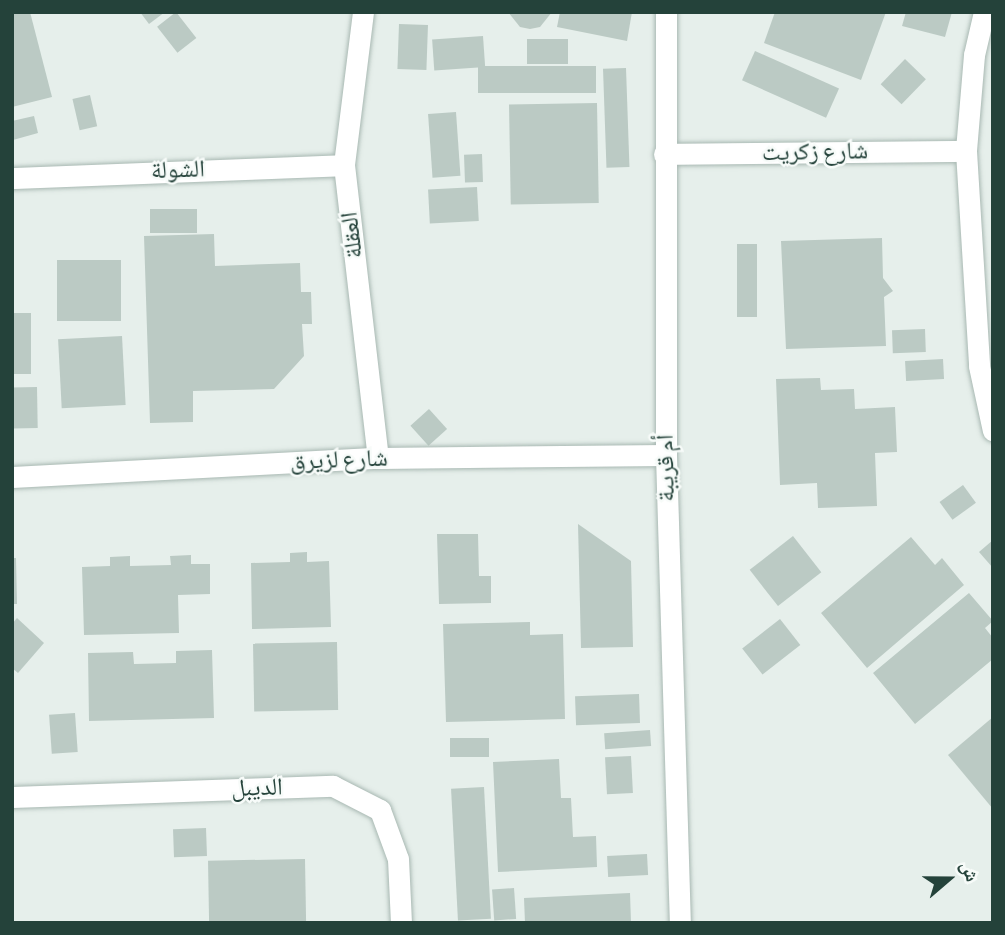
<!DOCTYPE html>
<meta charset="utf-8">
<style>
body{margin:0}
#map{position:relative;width:1005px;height:935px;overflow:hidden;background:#e6efeb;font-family:"Alegreya Sans","Noto Naskh Arabic",sans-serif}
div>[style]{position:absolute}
.building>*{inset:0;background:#bbcac4;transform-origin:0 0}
.roads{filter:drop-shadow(0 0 2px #a8b8b2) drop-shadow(0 0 2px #a8b8b2)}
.minor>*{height:21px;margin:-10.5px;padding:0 10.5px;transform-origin:10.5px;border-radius:10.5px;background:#fff}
span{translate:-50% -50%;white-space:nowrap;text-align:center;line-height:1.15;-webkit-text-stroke:5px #f7fbf9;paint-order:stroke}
.street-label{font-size:24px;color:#24423a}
.frame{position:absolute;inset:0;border:14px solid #24423a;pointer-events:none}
.north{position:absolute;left:914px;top:844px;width:70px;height:70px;-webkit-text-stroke:5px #f7fbf9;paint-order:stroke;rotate:70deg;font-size:19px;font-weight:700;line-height:28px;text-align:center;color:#24423a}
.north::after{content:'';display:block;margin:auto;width:24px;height:32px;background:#24423a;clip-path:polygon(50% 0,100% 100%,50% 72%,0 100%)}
</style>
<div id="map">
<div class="building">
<i style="clip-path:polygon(12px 12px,30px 12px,52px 97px,12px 107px)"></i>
<i style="clip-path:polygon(140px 12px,165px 12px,149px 24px)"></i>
<i style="left:176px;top:12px;width:33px;height:24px;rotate:52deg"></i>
<i style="clip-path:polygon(508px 12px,552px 12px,540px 27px,530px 29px,520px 27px)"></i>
<i style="clip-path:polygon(560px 12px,632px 12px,627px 41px,557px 27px)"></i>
<i style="clip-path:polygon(775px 12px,886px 12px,861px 80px,764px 43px)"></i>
<i style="clip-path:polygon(906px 12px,952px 12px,945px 37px,902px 26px)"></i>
<i style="left:399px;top:24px;width:29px;height:45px;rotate:2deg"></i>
<i style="left:483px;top:36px;width:31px;height:51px;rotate:86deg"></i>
<i style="left:527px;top:39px;width:41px;height:25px"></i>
<i style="left:755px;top:51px;width:92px;height:32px;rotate:24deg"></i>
<i style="left:905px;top:59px;width:29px;height:35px;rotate:44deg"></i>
<i style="left:596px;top:66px;width:27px;height:118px;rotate:90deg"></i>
<i style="left:626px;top:68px;width:99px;height:23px;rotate:88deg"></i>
<i style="left:90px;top:95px;width:32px;height:18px;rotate:77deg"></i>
<i style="left:597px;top:103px;width:100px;height:88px;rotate:89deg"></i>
<i style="left:456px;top:112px;width:64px;height:28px;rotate:86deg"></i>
<i style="clip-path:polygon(34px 116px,38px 133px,13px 140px,12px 121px)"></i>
<i style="left:482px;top:154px;width:28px;height:18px;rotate:88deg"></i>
<i style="left:477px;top:187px;width:34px;height:49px;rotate:87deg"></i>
<i style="left:150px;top:209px;width:47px;height:24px"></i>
<i style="clip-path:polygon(214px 234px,215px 266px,300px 263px,301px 292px,311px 292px,312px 324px,302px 324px,304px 356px,274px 389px,193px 391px,193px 422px,150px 423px,144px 236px)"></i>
<i style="clip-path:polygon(882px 238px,883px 278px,893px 291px,884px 297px,886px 346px,786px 349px,781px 241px)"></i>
<i style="left:737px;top:244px;width:20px;height:73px"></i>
<i style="left:57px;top:260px;width:64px;height:61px"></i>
<i style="left:12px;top:313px;width:19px;height:61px"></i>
<i style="left:925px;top:329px;width:23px;height:33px;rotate:88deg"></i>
<i style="left:122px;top:336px;width:69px;height:64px;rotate:87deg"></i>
<i style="left:943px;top:359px;width:20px;height:38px;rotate:87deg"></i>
<i style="clip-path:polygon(820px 378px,821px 390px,854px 389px,855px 409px,895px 407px,897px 452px,875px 453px,877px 506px,818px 508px,817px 483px,780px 485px,776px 379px)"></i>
<i style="left:37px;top:387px;width:41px;height:25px;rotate:89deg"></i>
<i style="left:429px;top:409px;width:27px;height:25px;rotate:48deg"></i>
<i style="left:963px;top:485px;width:22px;height:29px;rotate:54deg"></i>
<i style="clip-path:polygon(578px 524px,631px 561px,633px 647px,581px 648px)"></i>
<i style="clip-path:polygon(437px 534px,478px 534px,479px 576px,491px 576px,491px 603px,439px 604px)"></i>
<i style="left:793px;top:536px;width:46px;height:55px;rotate:52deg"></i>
<i style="clip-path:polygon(911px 537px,935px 565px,942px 558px,964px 585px,867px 668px,821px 613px)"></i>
<i style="clip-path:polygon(993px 540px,993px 568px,979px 552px)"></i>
<i style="clip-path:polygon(307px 552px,307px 562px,329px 561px,331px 627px,252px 629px,251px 563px,290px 562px,290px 553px)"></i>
<i style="clip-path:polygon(191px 555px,191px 564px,210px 564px,210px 594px,178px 595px,179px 633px,84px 635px,82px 567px,110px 566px,110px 557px,130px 556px,130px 566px,171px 565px,170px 556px)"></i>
<i style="clip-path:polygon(12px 558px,16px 558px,17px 604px,12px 604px)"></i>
<i style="clip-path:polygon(969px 593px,993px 621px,985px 628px,993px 638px,993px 659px,915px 724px,873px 673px)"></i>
<i style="clip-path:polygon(17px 618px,44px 643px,18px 673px,12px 668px,12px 624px)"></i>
<i style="left:780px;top:619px;width:33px;height:48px;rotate:52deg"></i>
<i style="clip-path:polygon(530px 622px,530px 635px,563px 634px,565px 719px,446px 722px,443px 624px)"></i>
<i style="left:337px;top:642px;width:68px;height:84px;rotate:89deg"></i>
<i style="clip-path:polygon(212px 650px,214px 718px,89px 721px,88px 653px,133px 652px,134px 664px,176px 663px,176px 651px)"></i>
<i style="left:639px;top:694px;width:29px;height:64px;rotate:88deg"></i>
<i style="left:75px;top:713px;width:39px;height:26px;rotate:86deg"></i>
<i style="clip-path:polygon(993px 717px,993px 809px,948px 755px)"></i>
<i style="left:650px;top:730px;width:16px;height:46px;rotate:86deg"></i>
<i style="left:489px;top:738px;width:19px;height:39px;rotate:90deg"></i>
<i style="left:631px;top:756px;width:37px;height:26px;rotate:87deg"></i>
<i style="clip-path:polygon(559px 759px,561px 798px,571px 798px,573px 837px,596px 836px,597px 867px,498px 872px,493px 762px)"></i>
<i style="left:484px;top:787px;width:132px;height:33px;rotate:87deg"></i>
<i style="left:206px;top:828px;width:28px;height:33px;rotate:88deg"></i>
<i style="left:647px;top:854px;width:21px;height:40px;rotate:87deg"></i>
<i style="left:305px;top:859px;width:64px;height:97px;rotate:89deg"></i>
<i style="left:514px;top:888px;width:31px;height:22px;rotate:86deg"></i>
<i style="clip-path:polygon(630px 893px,631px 923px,525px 923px,524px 898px)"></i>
</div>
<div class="roads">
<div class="minor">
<i style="left:363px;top:12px;width:154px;rotate:97.1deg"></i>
<i style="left:344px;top:165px;width:295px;rotate:83.4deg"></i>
<i style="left:666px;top:12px;width:443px;rotate:90deg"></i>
<i style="left:666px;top:455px;width:468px;rotate:88.3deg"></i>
<i style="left:984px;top:12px;width:44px;rotate:103.1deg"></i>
<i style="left:974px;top:55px;width:96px;rotate:94.8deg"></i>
<i style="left:966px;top:151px;width:215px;rotate:86.5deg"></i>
<i style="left:979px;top:366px;width:66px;rotate:77.8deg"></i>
<i style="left:664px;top:154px;width:302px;rotate:-0.6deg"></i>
<i style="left:12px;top:178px;width:332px;rotate:-2.2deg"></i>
<i style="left:12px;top:477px;width:366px;rotate:-3deg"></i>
<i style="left:378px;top:458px;width:288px;rotate:-0.6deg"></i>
<i style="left:12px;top:797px;width:321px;rotate:-2deg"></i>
<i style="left:333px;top:786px;width:53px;rotate:27.1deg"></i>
<i style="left:380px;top:810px;width:52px;rotate:69.8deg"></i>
<i style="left:398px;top:859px;width:64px;rotate:87.3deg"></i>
</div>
</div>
<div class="street-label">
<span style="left:815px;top:153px;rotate:-1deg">شارع زكريت</span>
<span style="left:178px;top:171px;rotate:-2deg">الشولة</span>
<span style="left:353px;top:235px;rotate:-97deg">العقلة</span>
<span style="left:339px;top:461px;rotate:-2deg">شارع لزيرق</span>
<span style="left:667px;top:468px;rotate:-91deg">أم قريبة</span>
<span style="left:257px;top:789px;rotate:-2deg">الديبل</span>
</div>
<div class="frame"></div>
<div class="north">ش</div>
</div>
